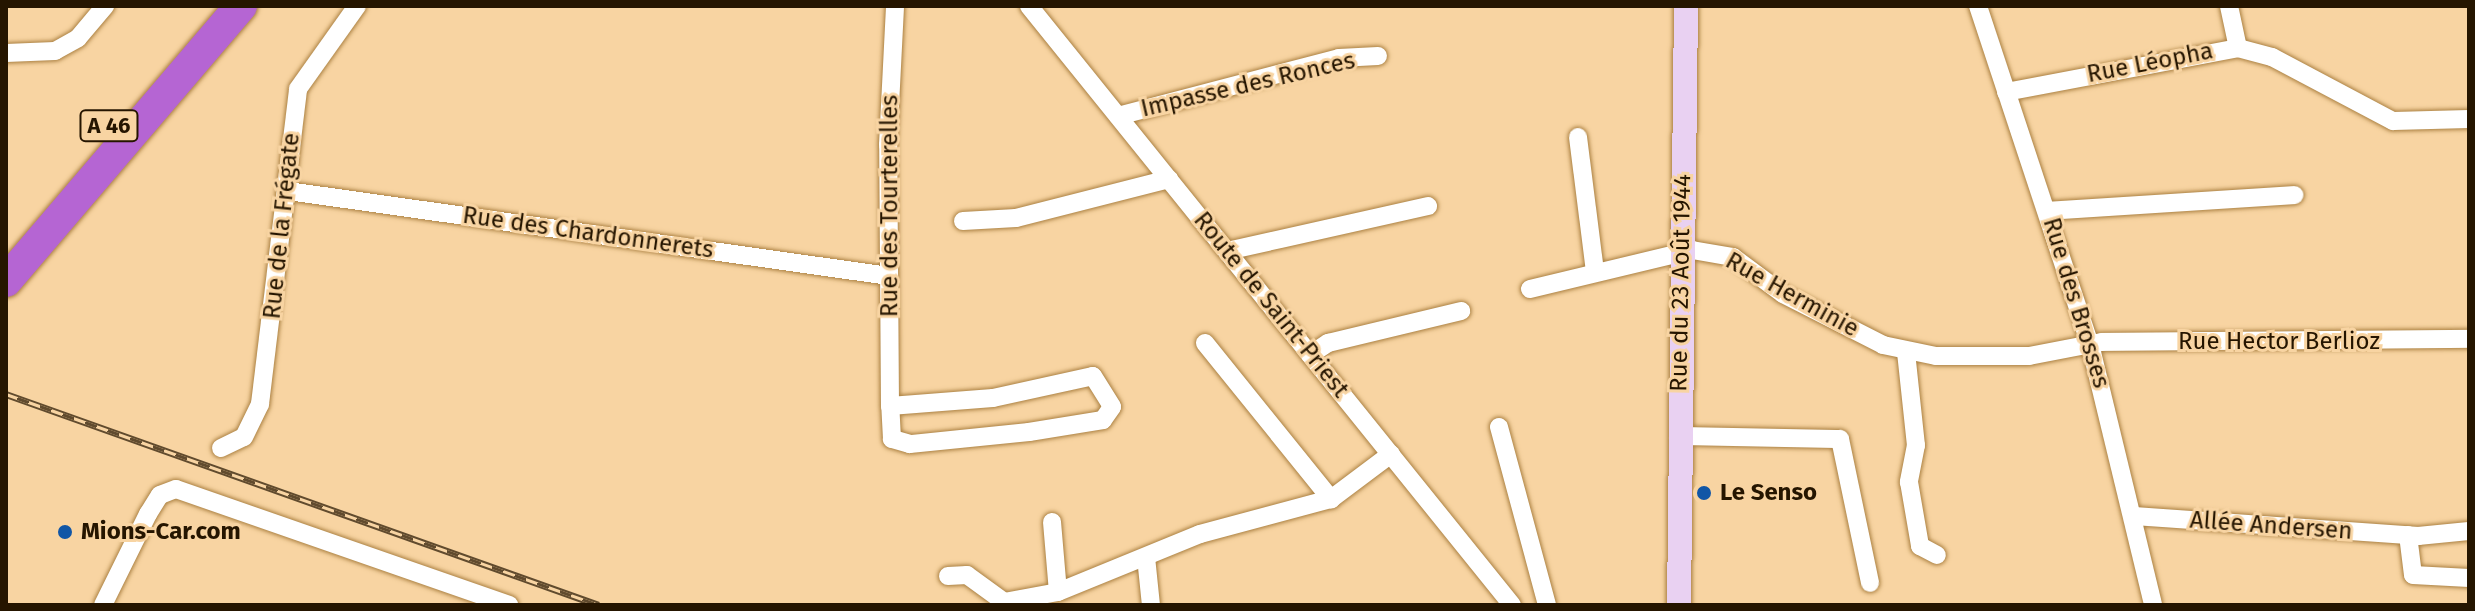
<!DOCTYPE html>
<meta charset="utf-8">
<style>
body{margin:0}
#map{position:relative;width:2475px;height:611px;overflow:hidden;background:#f8d4a2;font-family:"Fira Sans",sans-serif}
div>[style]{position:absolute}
.roads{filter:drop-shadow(0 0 2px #ab8142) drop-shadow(0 0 2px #ab8142)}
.minor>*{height:18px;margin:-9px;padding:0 9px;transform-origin:9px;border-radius:9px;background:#fff}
.secondary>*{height:24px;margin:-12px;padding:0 12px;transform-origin:12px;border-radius:12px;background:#e9d1f2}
.motorway>*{height:32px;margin:-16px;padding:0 16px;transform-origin:16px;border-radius:16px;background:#b565d3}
.rail>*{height:7px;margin-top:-3.5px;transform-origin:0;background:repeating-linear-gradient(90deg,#f8d4a2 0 12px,#614b2e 0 24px);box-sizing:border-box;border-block:2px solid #614b2e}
.dots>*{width:22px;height:22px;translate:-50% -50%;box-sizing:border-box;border:4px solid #f8d4a2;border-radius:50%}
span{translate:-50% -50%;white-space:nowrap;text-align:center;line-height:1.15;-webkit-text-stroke:6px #f8d4a2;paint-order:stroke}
.shield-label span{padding:2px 6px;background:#f8d4a2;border:2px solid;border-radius:6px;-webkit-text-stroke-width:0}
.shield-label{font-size:22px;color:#251500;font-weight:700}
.street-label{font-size:24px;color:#251500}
.poi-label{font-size:24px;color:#251500;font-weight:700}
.left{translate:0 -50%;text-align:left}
.frame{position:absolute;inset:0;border:8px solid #251500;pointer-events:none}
</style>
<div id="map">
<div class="roads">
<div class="minor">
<i style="left:1029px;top:6px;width:769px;rotate:51.12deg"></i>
<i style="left:1978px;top:6px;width:356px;rotate:71.7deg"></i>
<i style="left:2090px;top:344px;width:268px;rotate:76.4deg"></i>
<i style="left:2229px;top:6px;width:43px;rotate:77.9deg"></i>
<i style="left:6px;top:53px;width:49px;rotate:-2.3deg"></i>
<i style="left:55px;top:51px;width:26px;rotate:-29deg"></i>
<i style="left:78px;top:38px;width:42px;rotate:-49.8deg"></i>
<i style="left:2006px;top:92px;width:236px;rotate:-10.7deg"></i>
<i style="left:2238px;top:48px;width:35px;rotate:15deg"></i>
<i style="left:2272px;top:57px;width:137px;rotate:27.9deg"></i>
<i style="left:2393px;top:121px;width:76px;rotate:-1.5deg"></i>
<i style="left:1118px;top:116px;width:228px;rotate:-14.7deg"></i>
<i style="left:1339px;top:58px;width:39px;rotate:-3deg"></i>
<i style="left:1578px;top:137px;width:135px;rotate:82.8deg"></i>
<i style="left:288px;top:191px;width:607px;rotate:8.05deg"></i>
<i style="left:2047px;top:211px;width:248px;rotate:-3.7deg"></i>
<i style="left:963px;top:221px;width:53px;rotate:-3.2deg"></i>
<i style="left:1016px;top:218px;width:158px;rotate:-14.3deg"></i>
<i style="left:1227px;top:251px;width:206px;rotate:-12.6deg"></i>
<i style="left:1530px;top:289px;width:167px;rotate:-13.5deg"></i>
<i style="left:1692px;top:250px;width:42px;rotate:9.7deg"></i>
<i style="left:1733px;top:257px;width:62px;rotate:36.5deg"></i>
<i style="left:1783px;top:294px;width:112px;rotate:27deg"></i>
<i style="left:1883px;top:345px;width:54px;rotate:11.7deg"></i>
<i style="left:1936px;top:356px;width:93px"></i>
<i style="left:2029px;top:356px;width:74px;rotate:-10.9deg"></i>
<i style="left:2102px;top:342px;width:367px;rotate:-0.5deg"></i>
<i style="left:1205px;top:343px;width:201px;rotate:51.1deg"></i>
<i style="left:1906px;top:352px;width:94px;rotate:83.9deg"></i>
<i style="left:1916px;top:445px;width:38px;rotate:101deg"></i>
<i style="left:1909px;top:482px;width:65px;rotate:80.2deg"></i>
<i style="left:1920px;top:546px;width:19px;rotate:28deg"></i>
<i style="left:1310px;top:355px;width:22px;rotate:-34deg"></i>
<i style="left:1328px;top:343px;width:137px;rotate:-13.5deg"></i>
<i style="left:890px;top:406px;width:103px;rotate:-4.4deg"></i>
<i style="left:993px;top:398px;width:102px;rotate:-12.4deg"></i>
<i style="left:1093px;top:376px;width:36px;rotate:58deg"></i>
<i style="left:1112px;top:407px;width:16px;rotate:125deg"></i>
<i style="left:1103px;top:420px;width:75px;rotate:170.8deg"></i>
<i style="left:1029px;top:432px;width:120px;rotate:174.2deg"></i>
<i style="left:910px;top:444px;width:19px;rotate:-164deg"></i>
<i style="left:892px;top:439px;width:33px;rotate:-93deg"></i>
<i style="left:890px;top:406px;width:261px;rotate:-90.4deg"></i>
<i style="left:888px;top:145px;width:139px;rotate:-87.1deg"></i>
<i style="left:1499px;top:427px;width:184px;rotate:74.9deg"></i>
<i style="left:1678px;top:436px;width:162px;rotate:1.1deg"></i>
<i style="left:1840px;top:439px;width:147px;rotate:78.2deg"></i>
<i style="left:221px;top:448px;width:25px;rotate:-26deg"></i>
<i style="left:244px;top:437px;width:37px;rotate:-64deg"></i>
<i style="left:260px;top:404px;width:317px;rotate:-83.1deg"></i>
<i style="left:298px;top:89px;width:102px;rotate:-54.6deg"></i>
<i style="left:2134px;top:516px;width:285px;rotate:4deg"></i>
<i style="left:2418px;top:536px;width:51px;rotate:-5.6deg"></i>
<i style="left:1052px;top:522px;width:70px;rotate:85.1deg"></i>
<i style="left:2408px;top:535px;width:40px;rotate:82.9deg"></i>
<i style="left:2413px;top:575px;width:56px;rotate:3.1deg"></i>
<i style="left:1146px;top:557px;width:48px;rotate:84.1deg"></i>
<i style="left:948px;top:576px;width:19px;rotate:-3deg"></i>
<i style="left:967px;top:575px;width:46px;rotate:36.1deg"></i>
<i style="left:1004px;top:602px;width:55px;rotate:-10.5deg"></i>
<i style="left:1058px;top:592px;width:153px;rotate:-22.2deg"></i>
<i style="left:1200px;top:534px;width:136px;rotate:-15deg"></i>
<i style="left:1331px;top:499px;width:75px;rotate:-36.9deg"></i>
<i style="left:103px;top:605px;width:102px;rotate:-63.7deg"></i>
<i style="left:148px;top:514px;width:22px;rotate:-58deg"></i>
<i style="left:160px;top:495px;width:17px;rotate:-21deg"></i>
<i style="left:176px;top:489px;width:353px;rotate:19.2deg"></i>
</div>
<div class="secondary">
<i style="left:1679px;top:605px;width:599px;rotate:-89.33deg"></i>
</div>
<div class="motorway">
<i style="left:6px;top:281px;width:362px;rotate:-49.5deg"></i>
</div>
</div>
<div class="rail">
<i style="left:6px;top:394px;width:629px;rotate:19.59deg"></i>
</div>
<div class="dots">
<i style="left:1704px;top:493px;background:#1156a6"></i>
<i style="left:65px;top:532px;background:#1156a6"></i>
</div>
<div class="shield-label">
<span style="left:109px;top:126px">A 46</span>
</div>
<div class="street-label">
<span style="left:2150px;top:63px;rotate:-11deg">Rue Léopha</span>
<span style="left:1248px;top:85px;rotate:-13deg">Impasse des Ronces</span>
<span style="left:890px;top:206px;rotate:-90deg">Rue des Tourterelles</span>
<span style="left:282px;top:226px;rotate:-84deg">Rue de la Frégate</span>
<span style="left:588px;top:233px;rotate:8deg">Rue des Chardonnerets</span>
<span style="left:1681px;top:283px;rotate:-89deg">Rue du 23 Août 1944</span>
<span style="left:1792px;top:295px;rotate:29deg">Rue Herminie</span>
<span style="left:2076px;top:303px;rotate:73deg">Rue des Brosses</span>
<span style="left:1271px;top:305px;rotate:51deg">Route de Saint-Priest</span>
<span style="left:2279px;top:342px">Rue Hector Berlioz</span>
<span style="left:2271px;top:526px;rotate:4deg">Allée Andersen</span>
</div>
<div class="poi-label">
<span class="left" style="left:1720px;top:493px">Le Senso</span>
<span class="left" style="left:81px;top:532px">Mions-Car.com</span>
</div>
<div class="frame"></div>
</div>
